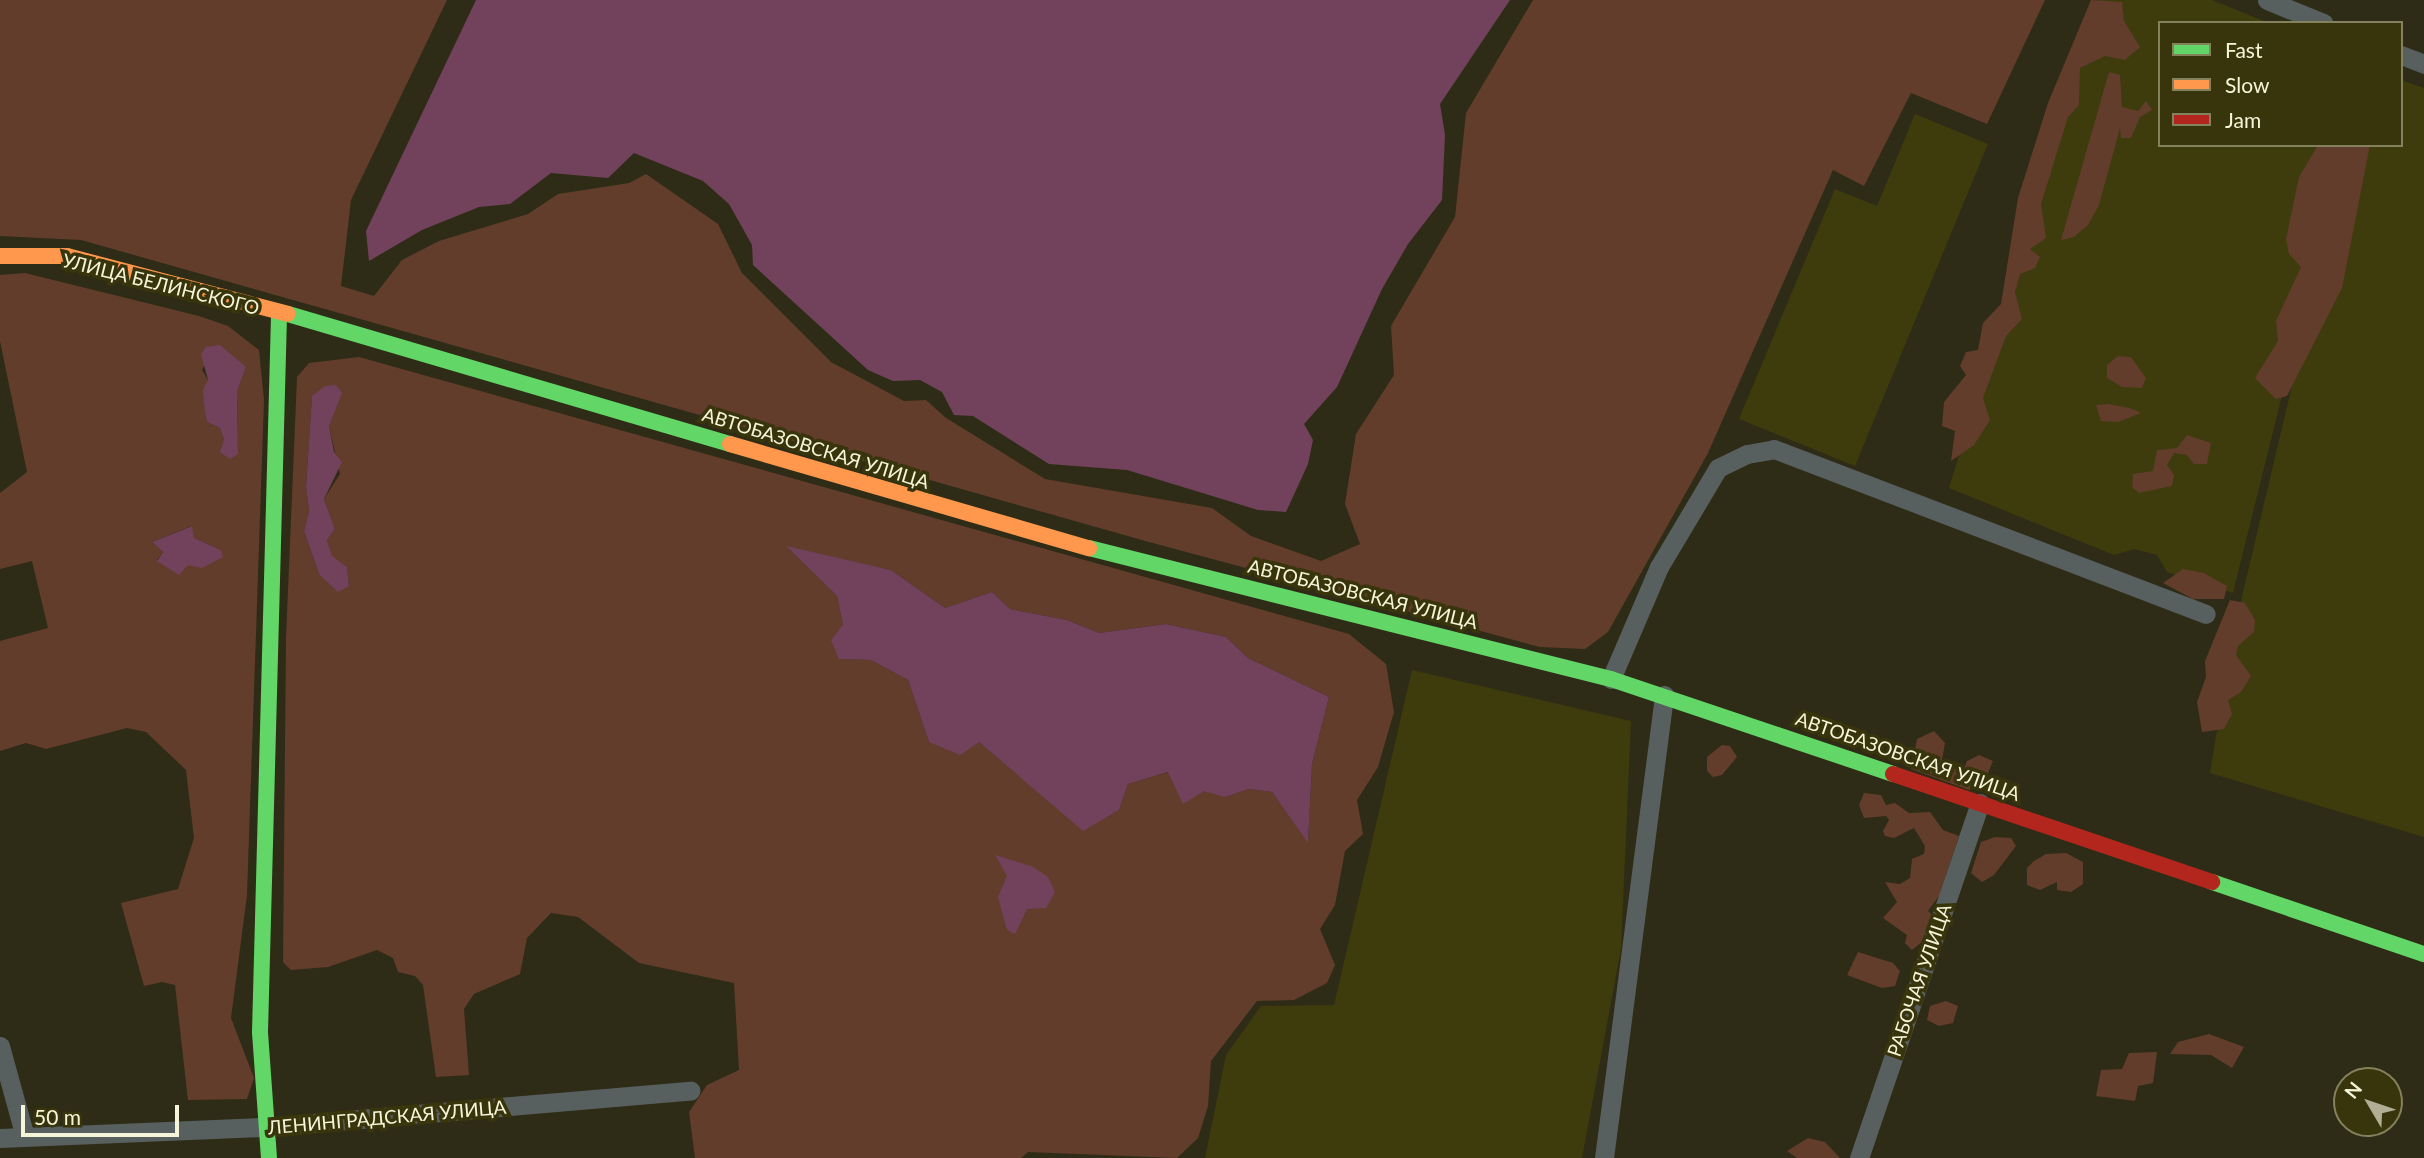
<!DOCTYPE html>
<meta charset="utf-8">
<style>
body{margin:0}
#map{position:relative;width:2424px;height:1158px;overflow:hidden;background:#2e2c16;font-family:Lato,sans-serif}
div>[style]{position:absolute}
.built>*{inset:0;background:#3e3b0d}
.green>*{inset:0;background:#623d2b}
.water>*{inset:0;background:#72425d}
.street>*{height:19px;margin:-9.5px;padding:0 9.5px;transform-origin:9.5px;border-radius:9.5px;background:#585f5f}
.fast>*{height:16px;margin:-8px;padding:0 8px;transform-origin:8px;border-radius:8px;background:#63d668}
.slow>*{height:16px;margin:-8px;padding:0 8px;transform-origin:8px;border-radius:8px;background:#ff974d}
.jam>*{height:16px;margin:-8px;padding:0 8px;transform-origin:8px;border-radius:8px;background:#b3261e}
span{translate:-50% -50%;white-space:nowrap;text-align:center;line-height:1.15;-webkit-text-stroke:7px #38340b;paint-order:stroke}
.street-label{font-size:19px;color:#f6f5d9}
.legend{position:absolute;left:2158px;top:21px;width:245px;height:126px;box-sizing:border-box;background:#38340b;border:2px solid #84815d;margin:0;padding:9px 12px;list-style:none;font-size:21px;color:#f6f5d9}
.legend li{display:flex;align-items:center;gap:14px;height:35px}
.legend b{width:35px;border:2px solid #84815d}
.north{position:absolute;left:2333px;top:1067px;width:70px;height:70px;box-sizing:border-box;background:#38340b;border:2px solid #84815d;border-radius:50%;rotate:309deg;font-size:19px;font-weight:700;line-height:28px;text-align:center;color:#f6f5d9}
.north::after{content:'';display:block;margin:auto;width:24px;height:32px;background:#b0af95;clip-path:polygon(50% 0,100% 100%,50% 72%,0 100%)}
.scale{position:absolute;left:21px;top:1105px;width:158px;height:32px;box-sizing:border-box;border:4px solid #f6f5d9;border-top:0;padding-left:9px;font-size:21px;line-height:24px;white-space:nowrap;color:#f6f5d9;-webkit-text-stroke:5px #38340b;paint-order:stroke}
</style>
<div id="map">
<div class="built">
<i style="clip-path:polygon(2098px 0,2212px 0,2269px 23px,2160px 23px,2160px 145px,2344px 145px,2233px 593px,2167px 572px,2157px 555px,2134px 549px,2114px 555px,1949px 488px)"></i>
<i style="clip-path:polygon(2401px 80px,2424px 88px,2424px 837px,2210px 773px,2231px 643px,2349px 145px,2401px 145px)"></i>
<i style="clip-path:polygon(1915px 114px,1988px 144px,1855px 466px,1739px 419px,1835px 189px,1877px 206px)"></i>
<i style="clip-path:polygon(1412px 670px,1631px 721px,1621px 949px,1582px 1158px,1205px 1158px,1226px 1055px,1261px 1006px,1334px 1005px)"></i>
</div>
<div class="green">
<i style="clip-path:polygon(0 0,447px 0,351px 200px,341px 286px,374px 296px,402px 260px,439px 241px,528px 214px,558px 194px,629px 183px,646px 174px,718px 224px,742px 273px,831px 362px,904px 401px,926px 400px,946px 418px,1045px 479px,1212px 508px,1251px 536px,1321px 561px,1360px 544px,1345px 504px,1356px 434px,1394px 375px,1391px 326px,1455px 217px,1466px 113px,1533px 0,2045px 0,1987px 124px,1911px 93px,1864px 186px,1833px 170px,1708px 453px,1608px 632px,1585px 649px,1540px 647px,1149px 542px,81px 240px,0 236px)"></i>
<i style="clip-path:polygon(2091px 0,2122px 2px,2124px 21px,2140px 47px,2125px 60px,2105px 56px,2080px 68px,2079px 105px,2068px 117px,2041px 204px,2046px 238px,2030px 249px,2040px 257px,2035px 268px,2020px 274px,2015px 292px,2022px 319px,2006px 336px,1983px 398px,1990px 420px,1974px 445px,1951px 461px,1955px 431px,1942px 426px,1944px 402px,1966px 375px,1960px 366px,1966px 352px,1978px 350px,1983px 323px,2001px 304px,2018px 198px,2048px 103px)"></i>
<i style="clip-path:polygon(2109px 72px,2120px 75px,2122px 107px,2138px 111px,2146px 101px,2152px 110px,2140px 117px,2131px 138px,2121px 138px,2120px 128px,2099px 205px,2088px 225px,2074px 237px,2061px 240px)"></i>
<i style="clip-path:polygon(2318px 145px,2370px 145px,2342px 288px,2287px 396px,2276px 399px,2255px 378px,2278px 341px,2276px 321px,2301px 267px,2289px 254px,2286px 239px,2299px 177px)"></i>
<i style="clip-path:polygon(evenodd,25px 273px,199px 316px,228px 326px,259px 350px,264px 400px,247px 895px,231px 1018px,254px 1078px,247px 1099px,188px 1100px,175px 985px,162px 982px,144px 986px,121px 903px,178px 889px,194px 838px,186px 770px,146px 732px,127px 728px,46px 749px,26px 743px,0 751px,0 641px,48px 628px,32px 561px,0 569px,0 493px,27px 472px,0 341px,0 275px,25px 273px,228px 354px,246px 367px,237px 392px,238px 454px,224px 440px,220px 428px,207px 422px,205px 413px,208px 380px,202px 370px,205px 364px,228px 354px,25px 273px,191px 526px,194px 538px,221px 550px,188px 565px,157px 560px,163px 552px,152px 542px,191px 526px)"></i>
<i style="clip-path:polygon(2118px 356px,2131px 357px,2146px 378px,2142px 388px,2122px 387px,2107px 378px,2107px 365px)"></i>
<i style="clip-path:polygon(evenodd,359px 357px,1349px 634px,1386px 664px,1394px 712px,1378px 767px,1357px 800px,1363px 834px,1345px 851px,1335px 905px,1320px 929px,1335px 965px,1327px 983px,1294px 1000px,1257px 1001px,1211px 1061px,1208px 1106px,1198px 1138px,1177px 1158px,1028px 1152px,1021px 1158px,695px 1158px,689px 1112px,707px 1085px,739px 1070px,734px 983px,639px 963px,578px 917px,551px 913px,527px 938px,520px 974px,474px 994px,464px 1009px,469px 1075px,436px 1077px,423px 985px,415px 976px,398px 972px,393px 958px,377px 950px,328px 967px,291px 970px,283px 962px,286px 638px,297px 377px,309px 363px,359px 357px,312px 397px,334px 411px,329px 426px,340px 474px,324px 499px,335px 529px,327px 540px,332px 557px,347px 567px,349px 586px,319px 574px,304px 531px,309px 511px,306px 487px,312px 397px,359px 357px,787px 547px,891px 570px,945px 608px,992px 592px,1010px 609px,1067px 620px,1099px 633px,1166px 624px,1226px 637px,1248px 658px,1329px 697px,1312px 764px,1308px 842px,1272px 792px,1249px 789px,1225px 797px,1169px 772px,1128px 784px,1119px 810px,1083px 830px,979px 742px,929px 742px,908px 680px,871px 660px,839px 659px,843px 625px,837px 596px,787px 547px)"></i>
<i style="clip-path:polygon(2108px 404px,2130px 408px,2141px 413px,2118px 422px,2101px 421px,2096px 405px)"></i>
<i style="clip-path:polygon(2187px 435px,2211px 443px,2207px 464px,2194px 464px,2187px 455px,2174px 453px,2167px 465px,2174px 475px,2172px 486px,2139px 493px,2132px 487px,2133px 474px,2153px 471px,2157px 450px,2177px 448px)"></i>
<i style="clip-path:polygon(2183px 569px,2204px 573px,2227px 586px,2224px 599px,2193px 599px,2163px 583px)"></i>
<i style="clip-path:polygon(2230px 600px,2245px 603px,2255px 620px,2254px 632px,2238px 646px,2236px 655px,2251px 676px,2241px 692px,2228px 700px,2232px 714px,2224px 729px,2202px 732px,2197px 702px,2206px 677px,2205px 661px)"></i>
<i style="clip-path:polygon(1934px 731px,1945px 743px,1942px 760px,1962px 774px,1967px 761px,1979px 755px,1993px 761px,1984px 783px,1969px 790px,1911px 769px,1917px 739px)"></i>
<i style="clip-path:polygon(1722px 745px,1730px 746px,1737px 757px,1722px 775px,1713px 777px,1707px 771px,1707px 757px)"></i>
<i style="clip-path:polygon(1864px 793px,1881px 795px,1886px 805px,1895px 803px,1909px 813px,1930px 812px,1943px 830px,1959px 836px,1939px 896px,1928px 911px,1932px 915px,1929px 944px,1922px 942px,1912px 950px,1905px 943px,1907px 935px,1883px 918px,1897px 902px,1885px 882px,1900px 884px,1910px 878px,1912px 859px,1924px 854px,1925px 846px,1914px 828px,1894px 838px,1885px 836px,1883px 831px,1889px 820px,1886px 816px,1864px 818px,1859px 805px)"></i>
<i style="clip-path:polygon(1995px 837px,2011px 838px,2016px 846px,1994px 875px,1982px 882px,1971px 873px,1981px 842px)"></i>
<i style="clip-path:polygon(2066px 853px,2083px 862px,2083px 884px,2071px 892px,2057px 890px,2057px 882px,2040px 890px,2027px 885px,2027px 868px,2034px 861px,2046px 854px)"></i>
<i style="clip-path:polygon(1858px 952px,1893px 963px,1900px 971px,1895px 986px,1882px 988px,1847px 975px)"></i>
<i style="clip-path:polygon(1946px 1001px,1958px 1006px,1953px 1023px,1939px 1026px,1927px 1020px,1930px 1006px)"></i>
<i style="clip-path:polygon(2209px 1034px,2244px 1047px,2232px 1068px,2211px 1055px,2170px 1054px,2178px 1042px)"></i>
<i style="clip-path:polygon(2157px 1052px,2153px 1083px,2138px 1086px,2135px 1101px,2096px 1096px,2101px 1070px,2122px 1069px,2129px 1053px)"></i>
<i style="clip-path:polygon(1808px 1138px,1825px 1142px,1840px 1158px,1797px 1158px,1787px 1151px)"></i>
</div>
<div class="water">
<i style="clip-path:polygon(476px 0,1510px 0,1440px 104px,1445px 135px,1442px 200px,1408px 244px,1382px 289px,1337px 387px,1304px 424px,1313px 440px,1308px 464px,1286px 512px,1258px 510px,1127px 470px,1049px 464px,973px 416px,954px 415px,942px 392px,920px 380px,893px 381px,868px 370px,753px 265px,752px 245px,729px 204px,703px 181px,634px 153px,608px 178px,551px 173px,510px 204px,479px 207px,422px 230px,369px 261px,366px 231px)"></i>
<i style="clip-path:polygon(220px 345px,246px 367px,237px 392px,238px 454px,230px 459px,220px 452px,224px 440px,220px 428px,207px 422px,205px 413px,203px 390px,208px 380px,201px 354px,206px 347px)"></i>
<i style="clip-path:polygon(336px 385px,342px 393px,329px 426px,334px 452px,342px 462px,324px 499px,335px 529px,327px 540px,332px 556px,347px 567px,349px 586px,338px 592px,319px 574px,304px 531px,309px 511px,306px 487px,312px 396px,325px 386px)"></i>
<i style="clip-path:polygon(192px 526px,194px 538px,221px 550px,223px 557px,202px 568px,188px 565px,179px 575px,157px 561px,163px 552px,152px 542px)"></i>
<i style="clip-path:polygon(786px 546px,891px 570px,945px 608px,992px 592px,1010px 609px,1067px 620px,1099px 633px,1166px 624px,1226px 637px,1248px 658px,1329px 697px,1312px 764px,1308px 843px,1272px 792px,1249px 789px,1225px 797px,1204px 791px,1183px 804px,1168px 772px,1128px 784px,1119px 810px,1083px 831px,979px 742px,960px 755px,929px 742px,908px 680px,871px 660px,839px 659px,831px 640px,843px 625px,837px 596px)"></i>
<i style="clip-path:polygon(995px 855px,1031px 866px,1048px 877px,1055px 892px,1046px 908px,1027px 909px,1015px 934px,1007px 930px,998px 897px,1007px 876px)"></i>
</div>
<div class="street">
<i style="left:2267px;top:0;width:61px;rotate:22.3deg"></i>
<i style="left:2401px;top:55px;width:25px;rotate:21deg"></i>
<i style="left:1611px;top:679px;width:122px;rotate:-66.8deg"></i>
<i style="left:1659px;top:567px;width:115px;rotate:-59.2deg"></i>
<i style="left:1718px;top:468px;width:32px;rotate:-26deg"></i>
<i style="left:1747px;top:454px;width:27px;rotate:-10deg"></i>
<i style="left:1774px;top:449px;width:462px;rotate:20.9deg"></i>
<i style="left:0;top:1046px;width:94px;rotate:74.6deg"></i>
<i style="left:0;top:1138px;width:266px;rotate:-2.4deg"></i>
<i style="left:266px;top:1127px;width:426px;rotate:-4.9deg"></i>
<i style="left:1604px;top:1158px;width:467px;rotate:-82.6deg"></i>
<i style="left:1859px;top:1158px;width:375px;rotate:-71.2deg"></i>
</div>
<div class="fast">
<i style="left:288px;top:314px;width:461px;rotate:16.4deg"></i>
<i style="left:1089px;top:548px;width:538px;rotate:14.09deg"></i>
<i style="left:1611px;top:679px;width:298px;rotate:18.6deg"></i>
<i style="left:2212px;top:882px;width:224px;rotate:18.8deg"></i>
<i style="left:269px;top:1158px;width:126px;rotate:-94.1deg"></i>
<i style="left:260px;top:1032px;width:718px;rotate:-88.48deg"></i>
</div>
<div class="slow">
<i style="left:0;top:256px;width:67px"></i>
<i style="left:67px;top:256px;width:228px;rotate:14.7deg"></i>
<i style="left:730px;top:444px;width:374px;rotate:16.2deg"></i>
</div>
<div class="jam">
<i style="left:1893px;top:774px;width:337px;rotate:18.7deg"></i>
</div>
<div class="street-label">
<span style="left:161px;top:284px;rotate:14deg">УЛИЦА БЕЛИНСКОГО</span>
<span style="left:816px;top:448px;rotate:17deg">АВТОБАЗОВСКАЯ УЛИЦА</span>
<span style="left:1363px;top:594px;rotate:14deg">АВТОБАЗОВСКАЯ УЛИЦА</span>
<span style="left:1908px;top:756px;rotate:19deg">АВТОБАЗОВСКАЯ УЛИЦА</span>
<span style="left:1919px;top:980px;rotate:-71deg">РАБОЧАЯ УЛИЦА</span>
<span style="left:387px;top:1117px;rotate:-5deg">ЛЕНИНГРАДСКАЯ УЛИЦА</span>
</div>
<ul class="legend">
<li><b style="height:9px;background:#63d668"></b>Fast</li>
<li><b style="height:9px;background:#ff974d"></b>Slow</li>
<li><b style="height:9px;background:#b3261e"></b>Jam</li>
</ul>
<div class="north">N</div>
<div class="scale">50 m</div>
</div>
